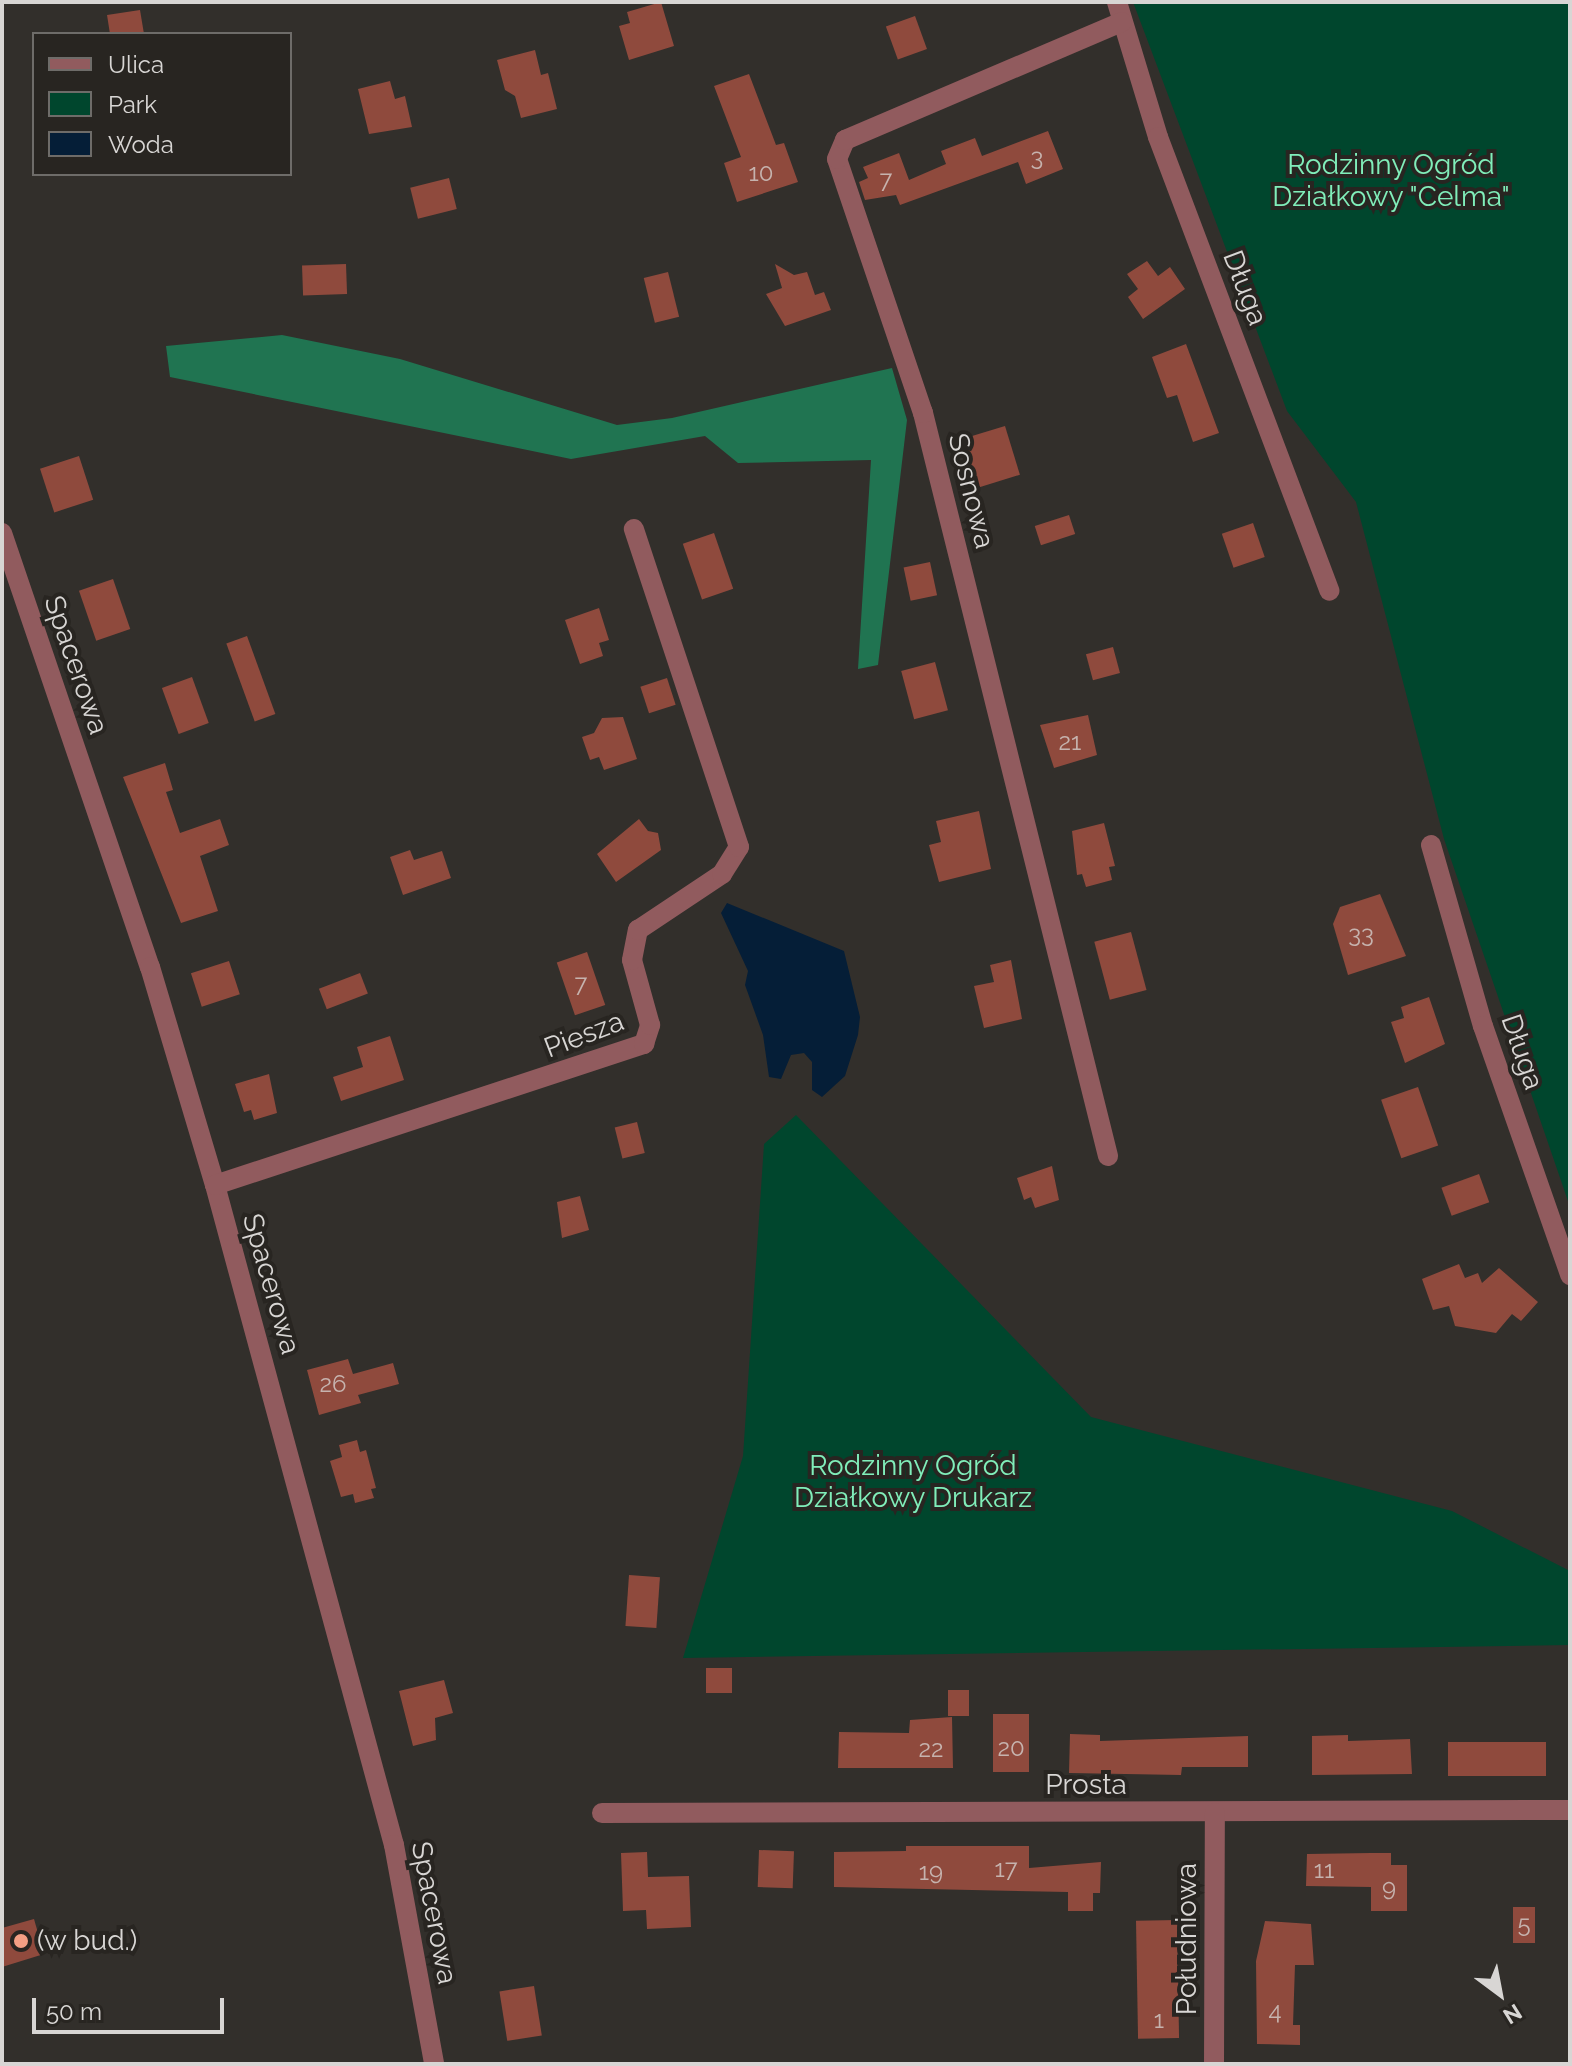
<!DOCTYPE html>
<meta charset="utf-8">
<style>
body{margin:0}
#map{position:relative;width:1572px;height:2066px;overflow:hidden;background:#322f2b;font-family:Raleway,sans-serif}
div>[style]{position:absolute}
.green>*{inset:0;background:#00462d}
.forest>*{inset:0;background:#207451}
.water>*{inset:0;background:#051e37}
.building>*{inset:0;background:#8f4a3d;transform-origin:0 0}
.minor>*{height:20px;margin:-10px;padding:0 10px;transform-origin:10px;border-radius:10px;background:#915b5e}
.dots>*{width:22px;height:22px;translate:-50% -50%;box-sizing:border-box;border:4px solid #282521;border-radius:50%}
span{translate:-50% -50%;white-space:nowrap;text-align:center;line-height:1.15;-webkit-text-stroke:8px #282521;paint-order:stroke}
.number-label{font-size:24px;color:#c6b3ae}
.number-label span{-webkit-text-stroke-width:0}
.park-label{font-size:28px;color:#80eeba}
.street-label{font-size:28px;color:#d8d6d4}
.poi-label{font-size:28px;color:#d8d6d4}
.left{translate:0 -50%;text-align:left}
.frame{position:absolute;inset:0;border:4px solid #d8d6d4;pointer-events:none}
.legend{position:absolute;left:32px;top:32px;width:260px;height:144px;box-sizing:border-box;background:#282521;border:2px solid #6e6c69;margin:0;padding:10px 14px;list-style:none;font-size:24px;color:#d8d6d4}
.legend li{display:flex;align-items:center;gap:16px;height:40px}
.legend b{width:40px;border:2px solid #6e6c69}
.north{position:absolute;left:1460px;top:1954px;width:80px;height:80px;-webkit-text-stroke:6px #282521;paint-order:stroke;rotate:148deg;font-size:22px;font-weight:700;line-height:32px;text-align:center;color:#d8d6d4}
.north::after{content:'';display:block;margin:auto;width:28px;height:36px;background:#d8d6d4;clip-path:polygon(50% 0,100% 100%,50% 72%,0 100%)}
.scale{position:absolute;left:32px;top:1998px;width:192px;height:36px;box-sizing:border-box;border:4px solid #d8d6d4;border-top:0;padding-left:10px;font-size:24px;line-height:28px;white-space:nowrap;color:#d8d6d4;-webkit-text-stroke:6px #282521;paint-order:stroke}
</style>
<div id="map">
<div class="green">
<i style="clip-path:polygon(1133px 2px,1570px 2px,1570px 1207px,1444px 839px,1356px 502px,1287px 411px)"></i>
<i style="clip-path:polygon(796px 1115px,1091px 1417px,1452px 1511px,1570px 1571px,1570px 1645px,683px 1658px,743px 1456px,764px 1144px)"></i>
</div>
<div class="forest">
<i style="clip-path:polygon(282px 335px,400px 359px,617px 425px,672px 418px,892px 368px,907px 420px,878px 665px,858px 669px,871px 460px,738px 463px,705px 436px,571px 459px,170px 377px,166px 346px)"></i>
</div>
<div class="water">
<i style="clip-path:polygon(727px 903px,844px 951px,860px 1017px,858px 1035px,845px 1076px,822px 1097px,812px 1090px,812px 1062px,804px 1053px,791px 1055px,781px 1079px,769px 1077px,763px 1035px,745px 985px,748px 971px,721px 913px)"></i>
</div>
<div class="building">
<i style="clip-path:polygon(661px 2px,674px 46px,629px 60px,619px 26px,630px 23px,627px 12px)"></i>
<i style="clip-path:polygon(140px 10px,144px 34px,110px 34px,107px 15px)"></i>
<i style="left:915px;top:16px;width:35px;height:31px;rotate:70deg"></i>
<i style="clip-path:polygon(535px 50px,541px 75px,548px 73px,557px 109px,521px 118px,515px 96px,505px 90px,497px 60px)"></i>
<i style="clip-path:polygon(749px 74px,776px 145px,784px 143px,798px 182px,737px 202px,724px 163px,741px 157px,714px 86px)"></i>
<i style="clip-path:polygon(390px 81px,395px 99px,405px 96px,412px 127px,369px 134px,358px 89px)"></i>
<i style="clip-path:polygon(1048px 131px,1063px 169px,1026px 184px,1018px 162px,900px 205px,896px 195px,865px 200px,859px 182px,868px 178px,863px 167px,899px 153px,909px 180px,946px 164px,941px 151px,975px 138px,982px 156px)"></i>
<i style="left:449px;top:178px;width:32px;height:40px;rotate:76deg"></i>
<i style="clip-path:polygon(1147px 261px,1158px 276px,1170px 267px,1185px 289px,1143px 319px,1128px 297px,1138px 289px,1127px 274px)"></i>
<i style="left:346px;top:264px;width:30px;height:44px;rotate:88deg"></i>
<i style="clip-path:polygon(775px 264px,794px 275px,807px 272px,815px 295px,824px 292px,831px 310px,785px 326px,766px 294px,782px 288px)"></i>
<i style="left:668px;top:272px;width:46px;height:25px;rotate:76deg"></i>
<i style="clip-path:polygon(1186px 344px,1219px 433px,1193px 442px,1177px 395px,1167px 398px,1152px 357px)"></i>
<i style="left:1005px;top:426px;width:51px;height:44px;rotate:73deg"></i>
<i style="left:79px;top:456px;width:46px;height:41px;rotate:72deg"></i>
<i style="left:1069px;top:515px;width:20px;height:36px;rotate:72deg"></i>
<i style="left:1253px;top:523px;width:36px;height:33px;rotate:71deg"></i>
<i style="left:714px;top:533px;width:59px;height:33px;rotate:71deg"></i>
<i style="left:930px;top:562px;width:34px;height:27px;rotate:78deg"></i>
<i style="left:113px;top:579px;width:53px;height:36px;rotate:71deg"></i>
<i style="clip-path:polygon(599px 608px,609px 640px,599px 643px,603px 656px,580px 664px,565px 620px)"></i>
<i style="left:247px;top:636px;width:83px;height:22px;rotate:70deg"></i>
<i style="left:1113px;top:647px;width:27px;height:28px;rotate:75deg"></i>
<i style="left:935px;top:662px;width:50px;height:35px;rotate:75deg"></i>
<i style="left:192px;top:677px;width:49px;height:32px;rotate:70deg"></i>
<i style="left:667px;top:678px;width:28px;height:28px;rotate:72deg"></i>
<i style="clip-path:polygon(1088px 715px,1097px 755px,1054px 768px,1040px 725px)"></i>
<i style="clip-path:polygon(623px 717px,637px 759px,604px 770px,599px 757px,590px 760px,582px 737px,594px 733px,602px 718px)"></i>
<i style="clip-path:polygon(165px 763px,173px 790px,166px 792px,180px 833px,220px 819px,229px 845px,200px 856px,218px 911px,181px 923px,123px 777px)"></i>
<i style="clip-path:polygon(979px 811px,991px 869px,939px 882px,929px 845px,941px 842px,936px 821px)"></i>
<i style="clip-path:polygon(639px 819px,648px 831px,658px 833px,661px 850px,616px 882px,597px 854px)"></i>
<i style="clip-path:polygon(1104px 823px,1115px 866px,1109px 867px,1112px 880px,1086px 887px,1082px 874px,1077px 875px,1072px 831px)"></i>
<i style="clip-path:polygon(410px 850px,414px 860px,442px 851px,451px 878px,403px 895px,390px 857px)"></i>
<i style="clip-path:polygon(1380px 894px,1406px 956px,1348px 975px,1333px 924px,1340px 907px)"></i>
<i style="left:1131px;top:932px;width:60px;height:38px;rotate:75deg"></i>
<i style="left:587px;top:952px;width:56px;height:32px;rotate:71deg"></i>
<i style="clip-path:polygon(1011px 960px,1022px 1019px,984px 1028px,974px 986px,994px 982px,990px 965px)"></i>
<i style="left:229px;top:961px;width:35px;height:40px;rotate:72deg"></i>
<i style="left:360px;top:973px;width:22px;height:44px;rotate:69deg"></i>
<i style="clip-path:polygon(1429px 997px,1445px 1044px,1405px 1063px,1391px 1022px,1404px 1018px,1401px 1007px)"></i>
<i style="clip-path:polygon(390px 1036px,404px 1080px,341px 1101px,333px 1077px,363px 1067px,357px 1047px)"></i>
<i style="clip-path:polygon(269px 1074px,277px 1113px,254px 1120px,251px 1110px,244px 1112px,235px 1084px)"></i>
<i style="left:1418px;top:1087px;width:62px;height:39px;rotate:71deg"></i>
<i style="left:637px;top:1122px;width:32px;height:23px;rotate:76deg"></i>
<i style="clip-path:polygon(1052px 1166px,1059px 1200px,1035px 1208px,1031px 1197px,1024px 1200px,1017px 1178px)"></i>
<i style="left:1479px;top:1174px;width:30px;height:40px;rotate:70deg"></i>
<i style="clip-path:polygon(580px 1196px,589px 1230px,562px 1238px,557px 1202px)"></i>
<i style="clip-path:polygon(1459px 1264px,1465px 1278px,1478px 1273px,1482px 1283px,1499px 1268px,1538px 1302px,1521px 1321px,1512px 1314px,1496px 1333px,1455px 1326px,1449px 1306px,1433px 1310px,1422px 1279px)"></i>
<i style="clip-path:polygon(348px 1359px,353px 1374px,393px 1363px,399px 1384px,358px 1395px,361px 1403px,319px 1415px,307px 1370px)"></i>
<i style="clip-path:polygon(357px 1440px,360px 1452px,366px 1450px,376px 1488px,371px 1489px,374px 1498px,355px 1503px,353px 1494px,341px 1497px,330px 1461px,342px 1457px,339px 1445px)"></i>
<i style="left:629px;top:1575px;width:31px;height:51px;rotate:4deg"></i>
<i style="left:732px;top:1668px;width:25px;height:26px;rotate:90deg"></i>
<i style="clip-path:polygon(444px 1680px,453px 1713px,435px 1718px,436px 1740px,413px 1746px,399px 1691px)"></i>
<i style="left:948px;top:1690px;width:21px;height:26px"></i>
<i style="left:993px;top:1714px;width:36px;height:58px"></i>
<i style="clip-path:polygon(952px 1717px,953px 1768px,838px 1768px,839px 1732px,909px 1733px,910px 1720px)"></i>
<i style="clip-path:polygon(1070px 1734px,1100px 1735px,1100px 1741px,1248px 1736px,1248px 1767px,1182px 1767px,1181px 1775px,1069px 1773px)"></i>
<i style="clip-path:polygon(1348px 1735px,1348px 1741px,1410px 1739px,1412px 1774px,1312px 1775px,1312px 1736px)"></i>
<i style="left:1448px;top:1742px;width:98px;height:34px"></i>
<i style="clip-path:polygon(906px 1846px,1029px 1846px,1029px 1868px,1101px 1862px,1100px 1893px,1093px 1893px,1093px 1911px,1068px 1911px,1068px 1892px,834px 1887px,834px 1852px,906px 1851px)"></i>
<i style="left:759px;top:1850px;width:35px;height:37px;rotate:2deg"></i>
<i style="clip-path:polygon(647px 1852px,648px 1877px,689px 1876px,691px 1927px,647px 1929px,646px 1910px,623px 1911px,621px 1853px)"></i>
<i style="clip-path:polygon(1371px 1853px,1391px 1853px,1391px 1865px,1407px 1865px,1407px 1911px,1371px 1911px,1371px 1887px,1306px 1886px,1307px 1854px)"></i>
<i style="left:1513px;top:1907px;width:22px;height:36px"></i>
<i style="clip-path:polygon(34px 1919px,44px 1954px,2px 1967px,2px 1928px)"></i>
<i style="left:1177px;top:1920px;width:118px;height:41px;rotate:89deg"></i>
<i style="clip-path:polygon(1265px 1921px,1311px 1924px,1314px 1965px,1295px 1965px,1293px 2025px,1300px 2025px,1300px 2045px,1257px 2044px,1256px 1961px)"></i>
<i style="left:534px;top:1986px;width:50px;height:35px;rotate:81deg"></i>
</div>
<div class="minor">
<i style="left:1117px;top:2px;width:141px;rotate:73.1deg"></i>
<i style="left:1158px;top:137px;width:485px;rotate:69.3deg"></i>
<i style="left:2px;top:533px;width:459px;rotate:71.2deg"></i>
<i style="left:150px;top:967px;width:227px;rotate:73.4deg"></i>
<i style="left:215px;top:1185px;width:684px;rotate:74.83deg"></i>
<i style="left:394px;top:1845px;width:223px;rotate:79.6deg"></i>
<i style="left:1431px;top:845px;width:188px;rotate:74deg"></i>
<i style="left:1483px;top:1026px;width:264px;rotate:70.7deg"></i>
<i style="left:1108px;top:1156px;width:766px;rotate:-103.98deg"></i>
<i style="left:923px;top:413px;width:268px;rotate:-108.7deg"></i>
<i style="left:837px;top:159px;width:21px;rotate:-67deg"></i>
<i style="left:845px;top:140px;width:301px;rotate:-23.1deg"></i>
<i style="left:215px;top:1185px;width:452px;rotate:-18.2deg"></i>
<i style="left:644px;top:1044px;width:20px;rotate:-72deg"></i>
<i style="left:650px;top:1025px;width:67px;rotate:-105.5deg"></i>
<i style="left:632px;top:960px;width:31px;rotate:-79deg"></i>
<i style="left:638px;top:930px;width:101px;rotate:-33.7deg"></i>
<i style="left:722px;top:874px;width:32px;rotate:-58deg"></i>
<i style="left:739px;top:847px;width:335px;rotate:-108.3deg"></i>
<i style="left:602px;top:1813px;width:968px;rotate:-0.18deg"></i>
<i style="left:1214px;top:2064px;width:251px;rotate:-89.8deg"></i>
</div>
<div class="dots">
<i style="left:21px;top:1941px;background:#f39f84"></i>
</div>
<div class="number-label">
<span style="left:1037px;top:157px">3</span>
<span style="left:761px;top:173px">10</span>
<span style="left:886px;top:180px">7</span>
<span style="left:1070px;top:742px">21</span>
<span style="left:1361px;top:934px">33</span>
<span style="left:581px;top:984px">7</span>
<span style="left:333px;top:1384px">26</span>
<span style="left:1011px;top:1748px">20</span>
<span style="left:931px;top:1749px">22</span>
<span style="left:1006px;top:1869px">17</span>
<span style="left:1324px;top:1870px">11</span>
<span style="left:931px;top:1872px">19</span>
<span style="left:1389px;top:1888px">9</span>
<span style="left:1524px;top:1924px">5</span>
<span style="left:1275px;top:2011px">4</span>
<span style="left:1159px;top:2020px">1</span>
</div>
<div class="park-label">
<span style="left:1391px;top:181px">Rodzinny Ogród<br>Działkowy "Celma"</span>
<span style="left:913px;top:1482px">Rodzinny Ogród<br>Działkowy Drukarz</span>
</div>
<div class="street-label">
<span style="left:1245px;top:288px;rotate:69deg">Długa</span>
<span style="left:971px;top:491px;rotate:76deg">Sosnowa</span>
<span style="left:76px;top:665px;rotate:71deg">Spacerowa</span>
<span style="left:584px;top:1035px;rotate:-21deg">Piesza</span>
<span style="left:1522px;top:1052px;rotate:71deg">Długa</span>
<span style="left:271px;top:1284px;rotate:74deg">Spacerowa</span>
<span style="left:1086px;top:1785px">Prosta</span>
<span style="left:434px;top:1913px;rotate:79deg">Spacerowa</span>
<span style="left:1187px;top:1939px;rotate:-90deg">Południowa</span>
</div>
<div class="poi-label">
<span class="left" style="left:37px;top:1941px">(w bud.)</span>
</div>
<div class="frame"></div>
<ul class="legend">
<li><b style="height:10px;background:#915b5e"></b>Ulica</li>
<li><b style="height:22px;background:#00462d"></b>Park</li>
<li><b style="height:22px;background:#051e37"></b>Woda</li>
</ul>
<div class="north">N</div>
<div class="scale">50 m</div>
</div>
